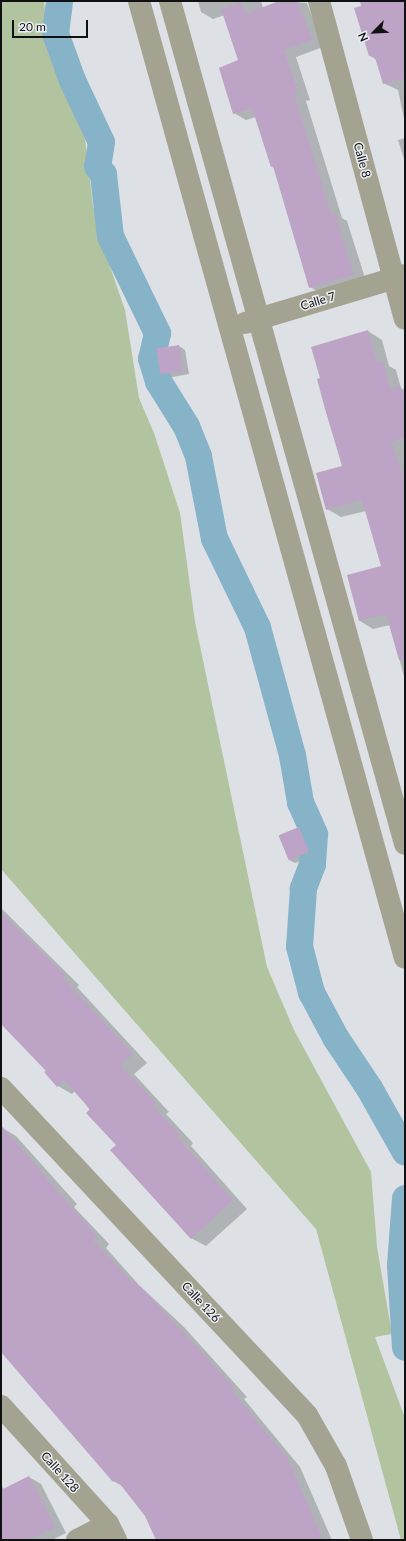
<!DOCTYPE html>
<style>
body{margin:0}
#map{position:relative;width:406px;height:1541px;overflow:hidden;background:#dde0e4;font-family:Lato,sans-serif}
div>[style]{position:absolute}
.green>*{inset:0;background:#b1c49f}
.shadow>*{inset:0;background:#0003}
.canal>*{height:27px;margin:-13.5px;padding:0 13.5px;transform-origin:13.5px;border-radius:13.5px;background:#87b3c8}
.building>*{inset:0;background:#bda3c5;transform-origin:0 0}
.minor>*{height:22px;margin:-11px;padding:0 11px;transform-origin:11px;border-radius:11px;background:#a4a392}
span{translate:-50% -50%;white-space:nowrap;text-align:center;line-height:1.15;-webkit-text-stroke:3px #eaedf1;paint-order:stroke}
.street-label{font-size:12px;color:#101112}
.frame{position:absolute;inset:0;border:2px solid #101112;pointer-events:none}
.north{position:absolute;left:354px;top:12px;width:40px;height:40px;-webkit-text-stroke:3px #eaedf1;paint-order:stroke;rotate:246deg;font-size:11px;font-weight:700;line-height:16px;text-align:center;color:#101112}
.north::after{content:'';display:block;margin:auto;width:14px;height:18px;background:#101112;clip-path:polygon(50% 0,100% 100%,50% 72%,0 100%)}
.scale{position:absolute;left:12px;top:20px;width:76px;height:18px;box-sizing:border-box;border:2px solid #101112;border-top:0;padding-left:5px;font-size:12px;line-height:14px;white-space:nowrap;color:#101112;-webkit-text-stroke:3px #eaedf1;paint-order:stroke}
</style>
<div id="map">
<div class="green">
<i style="clip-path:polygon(1px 1px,44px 1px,48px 45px,63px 88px,85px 139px,93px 206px,104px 249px,125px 310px,139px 398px,154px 433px,180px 513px,195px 622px,267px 967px,294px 1030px,371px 1172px,377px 1247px,392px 1334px,375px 1337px,405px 1418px,405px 1540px,401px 1540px,316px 1229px,1px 869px)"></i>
</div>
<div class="shadow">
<i style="clip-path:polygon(198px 1px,261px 1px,263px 8px,282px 1px,307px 3px,323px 47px,296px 57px,310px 100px,306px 101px,342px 218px,347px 221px,366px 281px,322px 294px,310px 287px,274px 168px,271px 166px,256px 117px,246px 120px,234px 113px,240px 61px,225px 15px,213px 19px,201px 12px)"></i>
<i style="clip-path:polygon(361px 1px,405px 1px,405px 123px,398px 90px,383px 83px,377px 60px,370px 56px)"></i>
<i style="clip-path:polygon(405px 138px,405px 162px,398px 140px)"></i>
<i style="clip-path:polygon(368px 331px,382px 340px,389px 366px,396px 370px,401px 388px,405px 390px,405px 680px,390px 625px,373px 629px,360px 621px,382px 567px,366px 511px,341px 517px,327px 509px,343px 467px)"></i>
<i style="clip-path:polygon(179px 346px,185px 350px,189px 374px,167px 378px,161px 374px)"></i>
<i style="clip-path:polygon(299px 828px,305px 831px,314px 856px,295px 863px,289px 860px,279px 836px)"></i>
<i style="clip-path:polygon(1px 908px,79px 985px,77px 987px,147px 1063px,134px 1074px,169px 1112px,166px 1114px,193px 1143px,191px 1146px,247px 1209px,206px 1246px,191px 1238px,75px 1091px,72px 1094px,58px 1086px,48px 1071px,1px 1023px)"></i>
<i style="clip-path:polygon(4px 1129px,16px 1136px,77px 1204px,74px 1207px,109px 1244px,106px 1248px,139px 1285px,184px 1327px,247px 1397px,244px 1399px,300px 1467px,332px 1540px,158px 1540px,146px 1516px,124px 1487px,113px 1481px,1px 1350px,1px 1131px)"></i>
<i style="clip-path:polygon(29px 1477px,41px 1484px,66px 1533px,52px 1540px,1px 1540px,1px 1484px,4px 1490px)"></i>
</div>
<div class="canal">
<i style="left:59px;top:1px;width:32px;rotate:97deg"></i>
<i style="left:55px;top:33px;width:50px;rotate:70.1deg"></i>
<i style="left:72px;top:80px;width:68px;rotate:64.9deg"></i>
<i style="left:101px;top:142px;width:24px;rotate:99deg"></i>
<i style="left:97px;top:166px;width:10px;rotate:53deg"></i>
<i style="left:103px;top:174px;width:62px;rotate:83.6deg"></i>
<i style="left:110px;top:236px;width:108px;rotate:64.1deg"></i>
<i style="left:157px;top:333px;width:26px;rotate:103deg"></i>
<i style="left:151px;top:358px;width:24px;rotate:73deg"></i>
<i style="left:158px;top:381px;width:53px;rotate:58.1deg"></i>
<i style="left:186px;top:426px;width:32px;rotate:68deg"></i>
<i style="left:198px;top:456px;width:84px;rotate:79deg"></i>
<i style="left:214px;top:538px;width:99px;rotate:64.2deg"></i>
<i style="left:257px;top:627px;width:133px;rotate:74.7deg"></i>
<i style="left:292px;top:755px;width:48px;rotate:80.3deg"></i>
<i style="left:300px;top:802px;width:35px;rotate:66deg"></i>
<i style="left:314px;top:834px;width:30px;rotate:94deg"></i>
<i style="left:312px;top:864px;width:26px;rotate:111deg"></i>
<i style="left:303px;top:888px;width:58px;rotate:93.9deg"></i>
<i style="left:299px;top:946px;width:48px;rotate:75.4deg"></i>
<i style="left:311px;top:992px;width:51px;rotate:61.9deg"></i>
<i style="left:335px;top:1037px;width:61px;rotate:56.3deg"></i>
<i style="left:369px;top:1088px;width:73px;rotate:60.6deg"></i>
<i style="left:405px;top:1198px;width:67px;rotate:94.3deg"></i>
<i style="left:400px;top:1265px;width:82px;rotate:86.5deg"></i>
</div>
<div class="building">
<i style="clip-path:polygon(279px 1px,297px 1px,312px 40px,284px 50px,298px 93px,294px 94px,331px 214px,335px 213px,354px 275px,309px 288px,273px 166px,271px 167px,252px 108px,233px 114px,219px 68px,238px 60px,221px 9px,241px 2px,245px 14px)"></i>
<i style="clip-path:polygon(360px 1px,405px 1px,405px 78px,383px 84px,374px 54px,369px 56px,354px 8px,361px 6px)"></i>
<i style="clip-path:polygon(368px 330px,377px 363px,383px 361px,390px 389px,400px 386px,405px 401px,405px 437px,391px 442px,405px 482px,405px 660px,399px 660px,386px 614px,359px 621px,347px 575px,381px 566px,362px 500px,326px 510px,316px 473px,342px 466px,325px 409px,317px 379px,320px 378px,311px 347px)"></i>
<i style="left:179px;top:345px;width:26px;height:23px;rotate:81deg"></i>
<i style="left:299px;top:827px;width:27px;height:22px;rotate:68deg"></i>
<i style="clip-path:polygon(1px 913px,66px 976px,63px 978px,133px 1054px,120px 1066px,156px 1103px,153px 1106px,180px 1135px,177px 1137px,233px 1200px,191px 1239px,110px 1150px,116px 1145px,86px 1113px,90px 1109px,64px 1080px,57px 1087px,44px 1072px,46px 1071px,1px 1024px)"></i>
<i style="clip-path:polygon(1px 1125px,97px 1237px,93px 1240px,132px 1282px,134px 1281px,171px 1319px,235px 1389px,232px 1391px,288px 1459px,323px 1540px,156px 1540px,145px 1516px,116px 1479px,113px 1482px,1px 1352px)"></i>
<i style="clip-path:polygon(29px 1476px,55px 1527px,28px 1540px,1px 1540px,1px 1490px)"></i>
</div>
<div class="minor">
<i style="left:139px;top:1px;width:993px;rotate:74.47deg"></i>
<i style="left:170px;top:1px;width:875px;rotate:74.42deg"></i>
<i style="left:319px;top:1px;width:329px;rotate:74.9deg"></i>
<i style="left:245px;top:323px;width:167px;rotate:-16.7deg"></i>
<i style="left:1px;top:1088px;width:448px;rotate:46.9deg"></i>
<i style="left:307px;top:1415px;width:59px;rotate:60.4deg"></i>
<i style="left:336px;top:1466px;width:78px;rotate:70.6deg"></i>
<i style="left:1px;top:1406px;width:159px;rotate:47.8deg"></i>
<i style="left:108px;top:1524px;width:18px;rotate:63deg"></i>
<i style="left:77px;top:1540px;width:35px;rotate:-27deg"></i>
</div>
<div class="street-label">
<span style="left:362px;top:160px;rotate:75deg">Calle 8</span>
<span style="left:318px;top:301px;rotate:-17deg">Calle 7</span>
<span style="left:201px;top:1302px;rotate:47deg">Calle 126</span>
<span style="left:60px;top:1472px;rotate:48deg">Calle 128</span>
</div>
<div class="frame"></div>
<div class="north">N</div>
<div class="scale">20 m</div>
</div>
